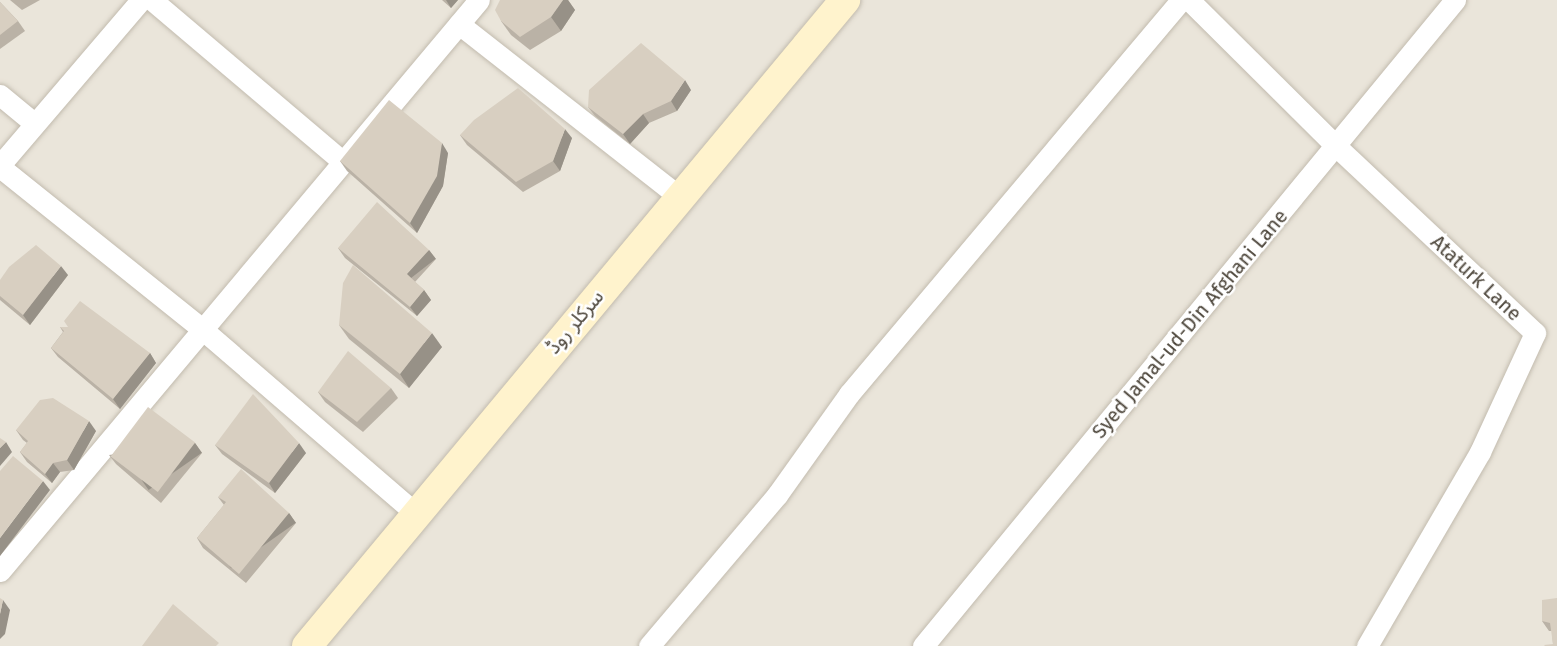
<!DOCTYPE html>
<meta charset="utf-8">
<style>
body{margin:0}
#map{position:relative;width:1557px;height:646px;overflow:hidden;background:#f6f3ec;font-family:"Fira Sans","Noto Sans Arabic",sans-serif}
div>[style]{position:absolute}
.residential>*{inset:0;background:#eae5da;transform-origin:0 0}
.roads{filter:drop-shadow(0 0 2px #c2bbae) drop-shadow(0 0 2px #c2bbae)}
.street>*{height:21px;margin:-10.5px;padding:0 10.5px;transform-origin:10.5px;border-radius:10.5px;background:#fff}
.secondary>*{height:30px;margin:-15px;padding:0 15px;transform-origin:15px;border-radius:15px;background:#fff3cd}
.wall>*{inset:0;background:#bab2a6}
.shaded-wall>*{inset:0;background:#979187;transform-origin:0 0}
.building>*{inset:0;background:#d8cfc1;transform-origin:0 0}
span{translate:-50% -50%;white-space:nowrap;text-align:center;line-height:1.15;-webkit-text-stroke:5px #fff;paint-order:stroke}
.street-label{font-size:20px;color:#4b4439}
</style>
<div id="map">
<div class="residential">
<i style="left:0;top:0;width:1557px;height:646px"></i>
</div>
<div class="roads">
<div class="street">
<i style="left:152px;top:0;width:249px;rotate:40.3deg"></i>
<i style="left:1189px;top:0;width:207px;rotate:44.8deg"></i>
<i style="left:1336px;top:146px;width:273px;rotate:43.2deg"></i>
<i style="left:1535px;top:333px;width:131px;rotate:114.8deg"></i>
<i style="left:1480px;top:452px;width:225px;rotate:120.2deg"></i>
<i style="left:459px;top:24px;width:281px;rotate:38.1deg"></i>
<i style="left:0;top:95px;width:44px;rotate:39.5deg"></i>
<i style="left:0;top:165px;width:217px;rotate:-49.5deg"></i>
<i style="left:0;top:167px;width:259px;rotate:38.7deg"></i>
<i style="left:202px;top:329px;width:283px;rotate:40.8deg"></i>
<i style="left:0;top:571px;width:745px;rotate:-50.01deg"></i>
<i style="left:649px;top:646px;width:198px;rotate:-49.7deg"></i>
<i style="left:777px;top:495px;width:124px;rotate:-54.5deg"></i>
<i style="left:849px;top:394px;width:515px;rotate:-49.88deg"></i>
<i style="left:923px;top:646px;width:837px;rotate:-50.53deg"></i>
</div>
<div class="secondary">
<i style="left:307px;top:646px;width:841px;rotate:-50.21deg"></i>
</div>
</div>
<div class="wall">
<i style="clip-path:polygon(10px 0,40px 0,22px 10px)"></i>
<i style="clip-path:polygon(442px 0,458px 0,451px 8px)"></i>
<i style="clip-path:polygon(500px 0,568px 0,575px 10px,561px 31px,530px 50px,511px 35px,501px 21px)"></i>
<i style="clip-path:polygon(0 2px,18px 21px,25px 31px,0 49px)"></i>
<i style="clip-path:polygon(691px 90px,677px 111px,649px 123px,630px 144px,595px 116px,588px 107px)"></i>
<i style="clip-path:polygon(460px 135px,572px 138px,560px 171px,523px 192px,467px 145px)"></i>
<i style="clip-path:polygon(448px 153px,443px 186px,417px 233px,347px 171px,340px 161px)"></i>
<i style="clip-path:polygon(338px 248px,429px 250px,436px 259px,415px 282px,424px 290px,431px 300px,417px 316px,345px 258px)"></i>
<i style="clip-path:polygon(68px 275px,30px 325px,0 300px,0 280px)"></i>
<i style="clip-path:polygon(339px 325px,442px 347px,409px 388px,349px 339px)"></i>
<i style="clip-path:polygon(60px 327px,150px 353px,156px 363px,120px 409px,58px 357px,51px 348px,63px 332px)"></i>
<i style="clip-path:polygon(391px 388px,398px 398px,363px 432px,325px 402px,318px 392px)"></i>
<i style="clip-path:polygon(16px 430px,96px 431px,74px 470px,60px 472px,52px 483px,27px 462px,20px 452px,27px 443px,23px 440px)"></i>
<i style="clip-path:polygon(195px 443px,202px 453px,161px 503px,116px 464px,109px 455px)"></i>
<i style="clip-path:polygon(215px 445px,306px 453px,275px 493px,222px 454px)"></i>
<i style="clip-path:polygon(218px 497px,289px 513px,296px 523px,246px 583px,203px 548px,197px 538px,224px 505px)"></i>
<i style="clip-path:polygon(1557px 598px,1553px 644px,1552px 631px,1549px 631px,1542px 621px)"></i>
</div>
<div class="shaded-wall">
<i style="clip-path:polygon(446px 0,458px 0,451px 8px)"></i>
<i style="clip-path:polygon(563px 0,568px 0,575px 10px,561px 31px,551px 17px)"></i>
<i style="clip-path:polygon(685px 80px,691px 90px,677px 111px,671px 101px)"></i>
<i style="clip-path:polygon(643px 114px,649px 123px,630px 144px,623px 134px)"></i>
<i style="clip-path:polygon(565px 129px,572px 138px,560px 171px,553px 161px)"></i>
<i style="clip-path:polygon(442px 143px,448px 153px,443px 186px,417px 233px,410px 223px)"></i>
<i style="left:429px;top:250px;width:11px;height:33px;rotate:52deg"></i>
<i style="clip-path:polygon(61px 266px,68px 275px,30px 325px,23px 315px)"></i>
<i style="clip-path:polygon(424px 290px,431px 300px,417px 316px,410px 307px)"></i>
<i style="clip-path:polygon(432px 333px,442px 347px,409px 388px,400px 374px)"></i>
<i style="clip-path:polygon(150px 353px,156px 363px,120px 409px,113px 399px)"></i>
<i style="clip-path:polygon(89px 421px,96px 431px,74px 470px,67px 460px)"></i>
<i style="clip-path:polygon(6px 442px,12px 452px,0 466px,0 448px)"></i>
<i style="left:195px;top:443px;width:12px;height:65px;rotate:55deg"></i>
<i style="clip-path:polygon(299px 443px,306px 453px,275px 493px,269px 483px)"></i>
<i style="clip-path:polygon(53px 463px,60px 472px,52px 483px,45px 474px)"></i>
<i style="clip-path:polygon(43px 481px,50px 490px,0 556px,0 538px)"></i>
<i style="left:289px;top:513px;width:12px;height:79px;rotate:55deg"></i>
<i style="clip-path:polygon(3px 600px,10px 610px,5px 634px,0 639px,0 614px)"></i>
</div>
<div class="building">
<i style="clip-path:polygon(500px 0,563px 0,551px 17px,520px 37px,501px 21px,495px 10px)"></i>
<i style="clip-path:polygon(0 2px,18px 21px,0 35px)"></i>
<i style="clip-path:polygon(641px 43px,685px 80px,671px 101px,643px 114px,623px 134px,588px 107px,589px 90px)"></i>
<i style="clip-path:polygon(518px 88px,565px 129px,553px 161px,516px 182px,460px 135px,474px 120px)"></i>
<i style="clip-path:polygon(389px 100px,442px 143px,437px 176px,410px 223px,340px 161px)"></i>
<i style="clip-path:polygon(377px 202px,429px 250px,407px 274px,424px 290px,410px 307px,338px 248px)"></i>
<i style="clip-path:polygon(36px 245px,61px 266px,23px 315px,0 296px,0 280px,9px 267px)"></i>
<i style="clip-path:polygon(353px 265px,432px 333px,400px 374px,339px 325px,343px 283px)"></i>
<i style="clip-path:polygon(80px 301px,150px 353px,113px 399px,51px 348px,64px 331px,60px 327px,68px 327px,64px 321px)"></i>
<i style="clip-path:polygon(348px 351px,391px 388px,357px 422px,318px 392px)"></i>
<i style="clip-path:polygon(253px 394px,299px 443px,269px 483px,215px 445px)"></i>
<i style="clip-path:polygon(53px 398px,89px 421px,67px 460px,53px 463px,45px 474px,20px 452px,28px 441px,16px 430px,40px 400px)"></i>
<i style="left:148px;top:407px;width:59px;height:62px;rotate:37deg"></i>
<i style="clip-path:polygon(0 438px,6px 442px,0 448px)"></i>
<i style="clip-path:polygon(13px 456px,43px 481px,0 538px,0 471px)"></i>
<i style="clip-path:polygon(241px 469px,289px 513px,239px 574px,197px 538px,226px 502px,218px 497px)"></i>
<i style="clip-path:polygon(0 598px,3px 600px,0 614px)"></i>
<i style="clip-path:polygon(1557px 598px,1557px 646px,1545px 646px,1544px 645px,1553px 644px,1550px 623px,1542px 621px,1542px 600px)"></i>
<i style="clip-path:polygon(173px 604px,219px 643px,216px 646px,142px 646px)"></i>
</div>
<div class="street-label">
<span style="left:1476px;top:278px;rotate:43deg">Ataturk Lane</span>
<span style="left:575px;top:322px;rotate:-50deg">سرکلر روڈ</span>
<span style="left:1190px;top:324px;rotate:-50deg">Syed Jamal-ud-Din Afghani Lane</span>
</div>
</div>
